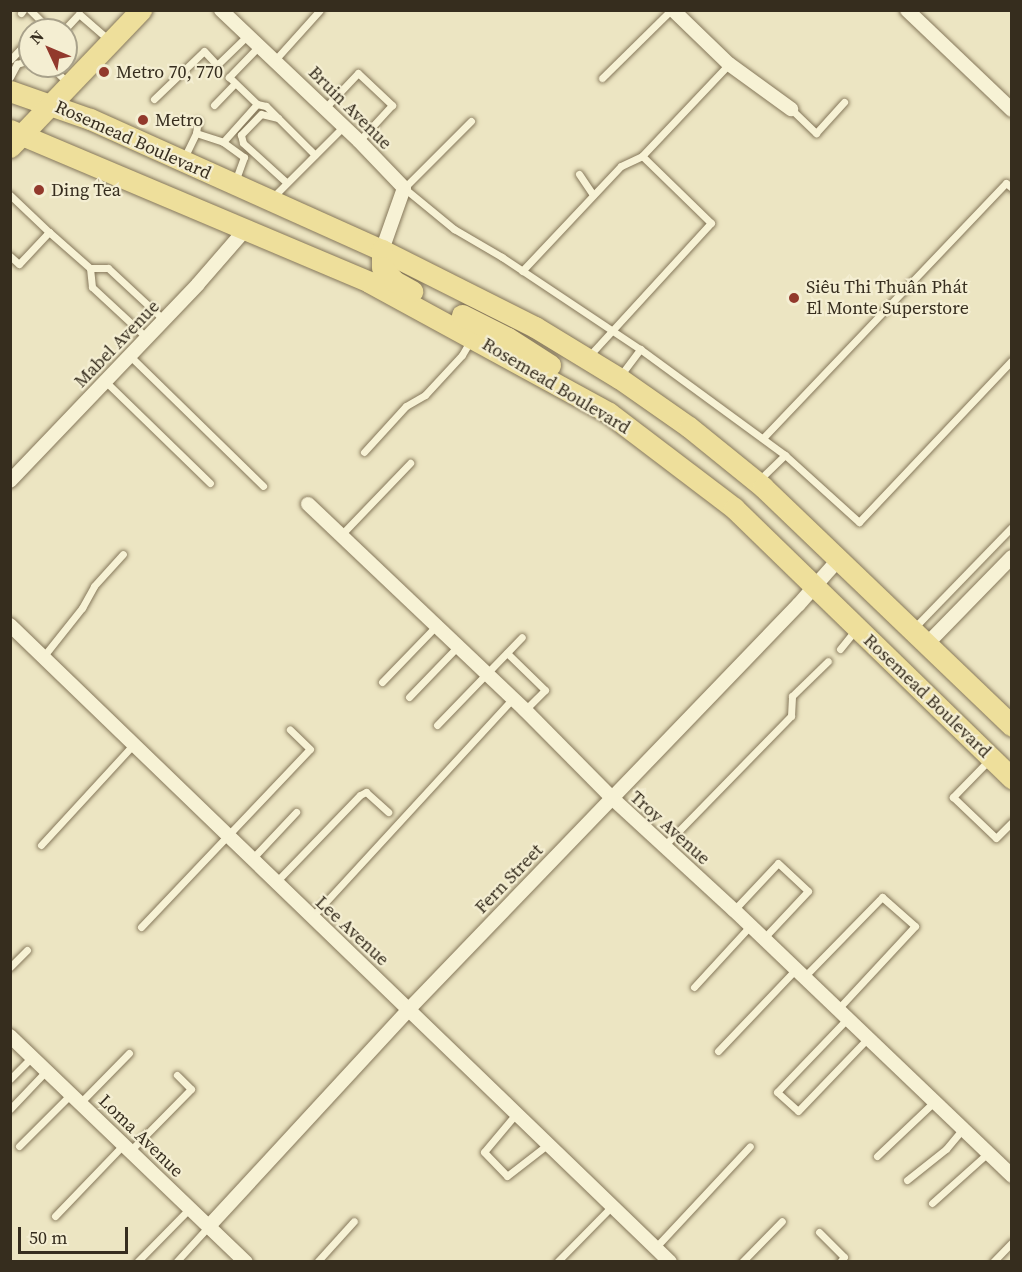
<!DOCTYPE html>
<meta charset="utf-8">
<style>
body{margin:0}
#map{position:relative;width:1022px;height:1272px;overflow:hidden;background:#ece5c2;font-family:"Source Serif 4",serif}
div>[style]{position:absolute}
.roads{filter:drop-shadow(0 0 2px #85775a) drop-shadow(0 0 2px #85775a)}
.service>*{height:7px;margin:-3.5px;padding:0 3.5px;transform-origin:3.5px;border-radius:3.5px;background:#f7f2d5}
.minor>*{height:14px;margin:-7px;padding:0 7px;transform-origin:7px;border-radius:7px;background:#f7f2d5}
.primary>*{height:21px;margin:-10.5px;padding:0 10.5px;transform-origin:10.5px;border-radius:10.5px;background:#eedf9b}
.dots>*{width:16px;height:16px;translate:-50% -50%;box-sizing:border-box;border:3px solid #f4eed2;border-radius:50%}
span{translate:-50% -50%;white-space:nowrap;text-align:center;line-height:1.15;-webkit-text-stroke:4.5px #f4eed2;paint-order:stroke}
.poi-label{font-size:18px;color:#362d1e}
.left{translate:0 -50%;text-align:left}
.street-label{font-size:18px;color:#362d1e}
.frame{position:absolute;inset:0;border:12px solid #362d1e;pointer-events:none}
.north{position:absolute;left:18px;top:18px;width:60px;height:60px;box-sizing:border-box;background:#f4eed2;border:2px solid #a8a18a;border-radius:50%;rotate:314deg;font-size:16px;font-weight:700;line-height:24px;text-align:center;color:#362d1e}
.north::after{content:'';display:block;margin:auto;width:21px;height:27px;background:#92392c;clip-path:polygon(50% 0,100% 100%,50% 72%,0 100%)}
.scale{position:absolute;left:18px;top:1227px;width:110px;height:27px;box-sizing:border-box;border:3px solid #362d1e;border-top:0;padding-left:8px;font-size:18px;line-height:21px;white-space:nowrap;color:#362d1e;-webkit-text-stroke:4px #f4eed2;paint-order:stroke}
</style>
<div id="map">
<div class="roads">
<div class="service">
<i style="left:30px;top:10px;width:28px;rotate:45deg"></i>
<i style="left:21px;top:13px;width:4px;rotate:-56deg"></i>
<i style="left:64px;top:30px;width:22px;rotate:-47deg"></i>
<i style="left:79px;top:14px;width:38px;rotate:41deg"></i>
<i style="left:260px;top:45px;width:45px;rotate:134.1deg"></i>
<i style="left:229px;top:77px;width:39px;rotate:44deg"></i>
<i style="left:257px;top:104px;width:9px;rotate:13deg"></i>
<i style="left:266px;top:106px;width:69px;rotate:45deg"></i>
<i style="left:11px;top:59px;width:19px;rotate:-47deg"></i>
<i style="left:275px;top:60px;width:67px;rotate:-48deg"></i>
<i style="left:50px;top:66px;width:25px;rotate:43deg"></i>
<i style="left:10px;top:77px;width:15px;rotate:-62deg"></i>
<i style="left:17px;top:64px;width:14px;rotate:-17deg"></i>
<i style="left:602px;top:78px;width:97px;rotate:-44.6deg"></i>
<i style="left:154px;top:99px;width:69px;rotate:-43.8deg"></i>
<i style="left:204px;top:51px;width:19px;rotate:47deg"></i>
<i style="left:217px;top:65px;width:42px;rotate:-44deg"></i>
<i style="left:214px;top:105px;width:30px;rotate:-46deg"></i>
<i style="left:325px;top:108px;width:48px;rotate:-46.7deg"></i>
<i style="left:358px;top:73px;width:47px;rotate:43.3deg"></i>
<i style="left:392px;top:105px;width:49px;rotate:132.5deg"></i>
<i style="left:791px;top:109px;width:35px;rotate:44deg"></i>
<i style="left:816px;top:133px;width:42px;rotate:-47.9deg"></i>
<i style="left:278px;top:118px;width:17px;rotate:-167deg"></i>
<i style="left:261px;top:114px;width:29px;rotate:134deg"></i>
<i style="left:241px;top:135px;width:8px;rotate:76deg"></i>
<i style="left:243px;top:143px;width:59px;rotate:42.3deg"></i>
<i style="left:471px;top:121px;width:95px;rotate:135deg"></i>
<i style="left:404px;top:188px;width:65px;rotate:39.4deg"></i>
<i style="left:454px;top:229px;width:56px;rotate:30.3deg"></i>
<i style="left:502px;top:257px;width:166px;rotate:33.7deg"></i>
<i style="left:196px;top:133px;width:12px;rotate:-81deg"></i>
<i style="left:223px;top:142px;width:26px;rotate:36deg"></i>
<i style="left:244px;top:157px;width:27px;rotate:110deg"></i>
<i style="left:184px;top:158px;width:28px;rotate:-64deg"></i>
<i style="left:196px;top:133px;width:28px;rotate:18deg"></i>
<i style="left:223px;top:142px;width:51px;rotate:-48.2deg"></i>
<i style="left:579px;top:174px;width:25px;rotate:56deg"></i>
<i style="left:10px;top:195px;width:54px;rotate:43.5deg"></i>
<i style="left:273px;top:197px;width:100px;rotate:-45deg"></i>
<i style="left:10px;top:256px;width:12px;rotate:42deg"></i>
<i style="left:19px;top:264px;width:44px;rotate:-46.8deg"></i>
<i style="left:49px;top:232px;width:55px;rotate:41.3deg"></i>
<i style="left:90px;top:268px;width:19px;rotate:84deg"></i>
<i style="left:92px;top:287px;width:75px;rotate:42.8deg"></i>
<i style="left:90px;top:268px;width:18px"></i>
<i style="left:108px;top:268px;width:76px;rotate:42.9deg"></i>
<i style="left:522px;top:271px;width:144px;rotate:-46.7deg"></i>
<i style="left:621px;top:166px;width:23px;rotate:-25deg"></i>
<i style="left:642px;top:156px;width:127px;rotate:-46.6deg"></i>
<i style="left:130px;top:356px;width:186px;rotate:44.3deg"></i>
<i style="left:588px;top:357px;width:182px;rotate:-47.5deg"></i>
<i style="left:711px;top:223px;width:96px;rotate:-135.8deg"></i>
<i style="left:620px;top:376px;width:34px;rotate:-53deg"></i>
<i style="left:640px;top:349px;width:180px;rotate:36.2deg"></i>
<i style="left:785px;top:455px;width:100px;rotate:42.2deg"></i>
<i style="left:859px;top:522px;width:223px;rotate:-46.6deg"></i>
<i style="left:106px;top:382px;width:145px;rotate:44.2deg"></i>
<i style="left:763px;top:438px;width:352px;rotate:-46.4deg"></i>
<i style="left:1006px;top:183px;width:8px;rotate:40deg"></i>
<i style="left:364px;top:452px;width:62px;rotate:-47.6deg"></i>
<i style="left:406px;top:406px;width:22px;rotate:-30deg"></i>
<i style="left:425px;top:395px;width:54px;rotate:-47.2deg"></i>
<i style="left:462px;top:355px;width:16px;rotate:-60deg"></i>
<i style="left:759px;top:480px;width:36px;rotate:-44deg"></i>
<i style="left:341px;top:535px;width:100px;rotate:-46.2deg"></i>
<i style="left:913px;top:629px;width:142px;rotate:-45.9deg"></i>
<i style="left:840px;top:649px;width:26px;rotate:-51deg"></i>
<i style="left:507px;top:653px;width:53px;rotate:44.2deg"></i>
<i style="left:545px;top:690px;width:28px;rotate:135deg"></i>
<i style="left:43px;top:657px;width:63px;rotate:-51.5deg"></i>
<i style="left:82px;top:608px;width:25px;rotate:-61deg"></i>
<i style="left:94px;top:586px;width:43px;rotate:-47.8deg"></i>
<i style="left:382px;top:682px;width:78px;rotate:-46deg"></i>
<i style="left:409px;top:697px;width:71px;rotate:-46.1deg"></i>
<i style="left:437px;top:725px;width:122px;rotate:-46deg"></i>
<i style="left:989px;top:760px;width:52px;rotate:134.2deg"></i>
<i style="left:953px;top:797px;width:59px;rotate:43.6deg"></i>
<i style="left:996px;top:838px;width:23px;rotate:-45deg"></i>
<i style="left:41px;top:845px;width:136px;rotate:-47.4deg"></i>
<i style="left:664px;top:846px;width:182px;rotate:-45.7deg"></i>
<i style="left:791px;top:716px;width:20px;rotate:-87deg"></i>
<i style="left:792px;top:696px;width:50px;rotate:-44.2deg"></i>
<i style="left:251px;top:860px;width:66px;rotate:-46.8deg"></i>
<i style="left:275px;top:883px;width:122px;rotate:-46deg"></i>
<i style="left:360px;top:795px;width:7px;rotate:-27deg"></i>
<i style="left:366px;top:792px;width:30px;rotate:42deg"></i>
<i style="left:734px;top:910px;width:64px;rotate:-46.9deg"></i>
<i style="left:778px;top:863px;width:41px;rotate:43deg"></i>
<i style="left:808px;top:891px;width:64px;rotate:133.1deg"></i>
<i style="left:311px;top:918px;width:299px;rotate:-47.4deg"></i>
<i style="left:141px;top:927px;width:245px;rotate:-46.5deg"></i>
<i style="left:310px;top:749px;width:28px;rotate:-136deg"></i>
<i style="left:10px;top:967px;width:24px;rotate:-45deg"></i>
<i style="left:804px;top:977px;width:112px;rotate:-45.7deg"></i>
<i style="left:882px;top:897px;width:44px;rotate:41.3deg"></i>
<i style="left:915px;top:926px;width:113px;rotate:132.9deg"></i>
<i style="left:694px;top:987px;width:83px;rotate:-47.4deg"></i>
<i style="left:847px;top:1019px;width:101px;rotate:133.8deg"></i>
<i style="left:777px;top:1092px;width:28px;rotate:42deg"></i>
<i style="left:798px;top:1111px;width:101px;rotate:-46.2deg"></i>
<i style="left:718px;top:1051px;width:113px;rotate:-46.4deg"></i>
<i style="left:10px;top:1079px;width:31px;rotate:-45deg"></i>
<i style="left:80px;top:1103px;width:70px;rotate:-45.6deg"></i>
<i style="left:10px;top:1109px;width:54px;rotate:-46.5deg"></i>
<i style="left:515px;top:1115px;width:48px;rotate:130deg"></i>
<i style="left:484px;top:1152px;width:33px;rotate:46deg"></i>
<i style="left:507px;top:1176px;width:51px;rotate:-37.8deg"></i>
<i style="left:19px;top:1146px;width:74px;rotate:-45deg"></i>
<i style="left:130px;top:1151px;width:87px;rotate:-45.5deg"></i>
<i style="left:191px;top:1089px;width:20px;rotate:-135deg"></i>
<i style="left:877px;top:1156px;width:79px;rotate:-43.5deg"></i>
<i style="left:907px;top:1180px;width:50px;rotate:-38.5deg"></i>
<i style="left:946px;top:1149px;width:26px;rotate:-50deg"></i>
<i style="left:932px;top:1203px;width:75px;rotate:-41.8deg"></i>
<i style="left:55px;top:1216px;width:100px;rotate:-46.2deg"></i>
<i style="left:819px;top:1232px;width:35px;rotate:45deg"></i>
<i style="left:844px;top:1257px;width:6px;rotate:129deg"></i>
<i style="left:655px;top:1248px;width:139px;rotate:-47deg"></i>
<i style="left:137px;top:1262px;width:76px;rotate:-45.5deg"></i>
<i style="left:176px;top:1262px;width:49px;rotate:-47.5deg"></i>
<i style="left:317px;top:1262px;width:55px;rotate:-47.9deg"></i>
<i style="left:557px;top:1262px;width:78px;rotate:-45.5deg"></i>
<i style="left:742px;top:1262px;width:57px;rotate:-45.7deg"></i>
<i style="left:993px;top:1262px;width:28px;rotate:-46deg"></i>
</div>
<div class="minor">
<i style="left:221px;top:10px;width:190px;rotate:43.5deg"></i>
<i style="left:359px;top:141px;width:65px;rotate:46.2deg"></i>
<i style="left:404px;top:188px;width:66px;rotate:109.5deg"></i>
<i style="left:673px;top:10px;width:78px;rotate:44deg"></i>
<i style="left:729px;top:64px;width:77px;rotate:36deg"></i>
<i style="left:907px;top:10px;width:145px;rotate:43.6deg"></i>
<i style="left:10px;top:481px;width:272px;rotate:-46.3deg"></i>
<i style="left:198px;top:284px;width:72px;rotate:-49deg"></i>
<i style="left:308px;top:504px;width:299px;rotate:43.5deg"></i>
<i style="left:525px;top:710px;width:124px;rotate:45.3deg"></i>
<i style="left:612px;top:798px;width:166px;rotate:42.6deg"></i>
<i style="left:734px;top:910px;width:385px;rotate:43.7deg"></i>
<i style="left:10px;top:625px;width:917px;rotate:43.98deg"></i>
<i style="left:926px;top:645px;width:123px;rotate:-45.7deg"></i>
<i style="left:10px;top:1036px;width:327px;rotate:43.8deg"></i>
<i style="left:209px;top:1226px;width:295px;rotate:-47.3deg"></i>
<i style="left:409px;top:1009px;width:562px;rotate:-46.08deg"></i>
<i style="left:799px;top:604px;width:59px;rotate:-48.4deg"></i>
</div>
<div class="primary">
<i style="left:10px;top:91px;width:85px;rotate:19.3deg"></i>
<i style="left:90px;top:119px;width:320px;rotate:24.2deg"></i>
<i style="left:382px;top:250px;width:171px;rotate:26.7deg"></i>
<i style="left:535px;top:327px;width:98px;rotate:31.3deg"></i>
<i style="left:619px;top:378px;width:85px;rotate:35deg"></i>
<i style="left:689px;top:427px;width:95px;rotate:39deg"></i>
<i style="left:763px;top:487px;width:345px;rotate:43.8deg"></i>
<i style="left:10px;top:130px;width:390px;rotate:22.9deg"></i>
<i style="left:369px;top:282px;width:273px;rotate:28.6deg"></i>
<i style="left:609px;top:413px;width:157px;rotate:37.2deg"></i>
<i style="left:734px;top:508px;width:388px;rotate:44.2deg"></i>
<i style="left:10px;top:147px;width:190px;rotate:-46.3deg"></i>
<i style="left:382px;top:250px;width:17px;rotate:90deg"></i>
<i style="left:382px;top:267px;width:18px;rotate:49deg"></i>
<i style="left:394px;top:281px;width:21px;rotate:29deg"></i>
<i style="left:462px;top:315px;width:51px;rotate:26.6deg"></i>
<i style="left:508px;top:338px;width:50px;rotate:32.7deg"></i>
</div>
</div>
<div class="dots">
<i style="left:104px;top:72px;background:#92392c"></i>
<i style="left:143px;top:120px;background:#92392c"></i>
<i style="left:39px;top:190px;background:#92392c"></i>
<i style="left:794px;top:298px;background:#92392c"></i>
</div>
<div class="poi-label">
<span class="left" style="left:116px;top:72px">Metro 70, 770</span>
<span class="left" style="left:155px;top:120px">Metro</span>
<span class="left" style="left:51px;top:190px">Ding Tea</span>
<span class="left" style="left:806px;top:298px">Siêu Thi Thuân Phát<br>El Monte Superstore</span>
</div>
<div class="street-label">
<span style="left:350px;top:108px;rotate:45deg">Bruin Avenue</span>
<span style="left:133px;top:140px;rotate:24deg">Rosemead Boulevard</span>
<span style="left:117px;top:344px;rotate:-46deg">Mabel Avenue</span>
<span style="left:556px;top:386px;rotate:31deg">Rosemead Boulevard</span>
<span style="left:927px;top:696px;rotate:44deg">Rosemead Boulevard</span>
<span style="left:670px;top:828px;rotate:42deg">Troy Avenue</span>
<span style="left:509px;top:879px;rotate:-46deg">Fern Street</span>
<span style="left:352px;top:931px;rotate:43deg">Lee Avenue</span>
<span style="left:141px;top:1136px;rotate:44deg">Loma Avenue</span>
</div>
<div class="frame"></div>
<div class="north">N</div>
<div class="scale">50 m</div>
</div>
